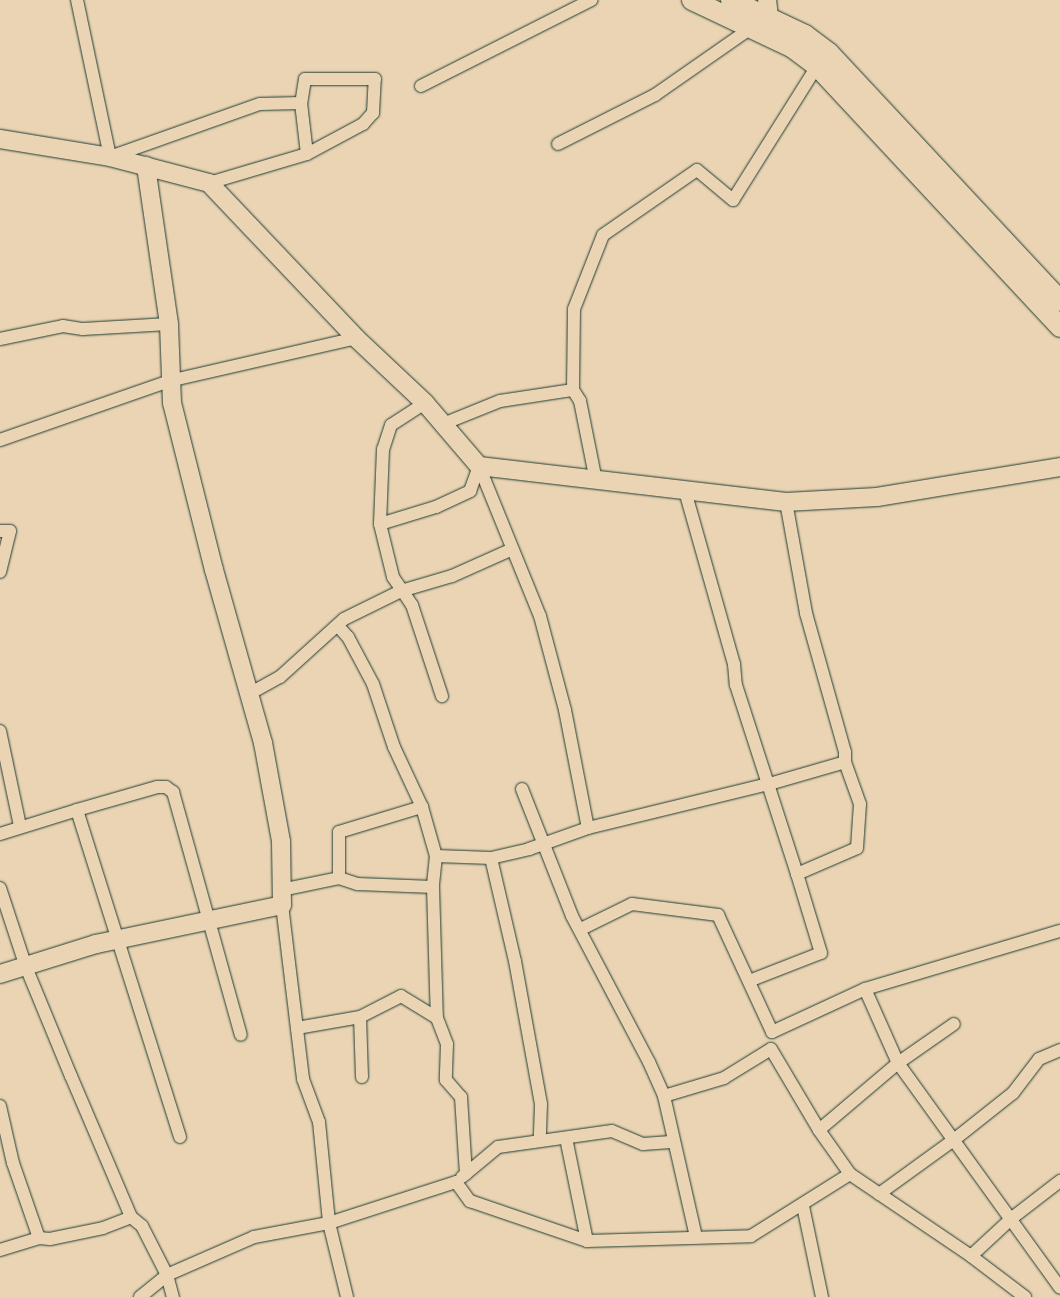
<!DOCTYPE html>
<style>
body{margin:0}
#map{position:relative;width:1060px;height:1297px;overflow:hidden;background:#ead4b3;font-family:Mynerve,sans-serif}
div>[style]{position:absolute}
.roads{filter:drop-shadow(0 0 1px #1f3d34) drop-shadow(0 0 1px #1f3d34)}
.street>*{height:12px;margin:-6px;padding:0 6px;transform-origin:6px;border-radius:6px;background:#ead4b3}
.secondary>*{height:18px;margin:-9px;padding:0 9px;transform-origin:9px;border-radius:9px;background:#ead4b3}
.primary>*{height:20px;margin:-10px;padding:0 10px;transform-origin:10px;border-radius:10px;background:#ead4b3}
span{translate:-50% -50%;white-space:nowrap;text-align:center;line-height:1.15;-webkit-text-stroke:4px #ead4b3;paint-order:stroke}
</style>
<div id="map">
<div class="roads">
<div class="street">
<i style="left:77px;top:0;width:160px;rotate:78.1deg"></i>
<i style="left:110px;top:157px;width:159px;rotate:-19.5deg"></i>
<i style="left:260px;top:104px;width:41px;rotate:-1.4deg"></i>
<i style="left:421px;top:86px;width:191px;rotate:-26.8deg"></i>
<i style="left:558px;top:144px;width:109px;rotate:-26.8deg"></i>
<i style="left:655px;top:95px;width:117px;rotate:-34.9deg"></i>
<i style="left:209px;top:183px;width:102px;rotate:-16.5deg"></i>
<i style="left:307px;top:154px;width:64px;rotate:-28.2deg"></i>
<i style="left:363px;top:124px;width:15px;rotate:-48deg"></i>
<i style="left:373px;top:113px;width:34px;rotate:-87deg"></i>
<i style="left:375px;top:79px;width:70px;rotate:180deg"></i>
<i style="left:305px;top:79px;width:24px;rotate:99deg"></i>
<i style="left:301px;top:103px;width:51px;rotate:83.3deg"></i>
<i style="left:0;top:339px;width:64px;rotate:-11.7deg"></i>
<i style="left:63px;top:326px;width:20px;rotate:9deg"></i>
<i style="left:83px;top:329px;width:86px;rotate:-3.3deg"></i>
<i style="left:425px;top:403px;width:40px;rotate:147.1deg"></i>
<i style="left:391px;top:425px;width:25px;rotate:108deg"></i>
<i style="left:383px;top:449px;width:75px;rotate:92.3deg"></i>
<i style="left:380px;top:524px;width:55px;rotate:76.2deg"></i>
<i style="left:393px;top:577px;width:34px;rotate:56deg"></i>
<i style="left:412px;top:605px;width:96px;rotate:71.8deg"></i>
<i style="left:443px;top:424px;width:61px;rotate:-22deg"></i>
<i style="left:500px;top:401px;width:74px;rotate:-8.6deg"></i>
<i style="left:0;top:440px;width:179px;rotate:-19.2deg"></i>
<i style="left:169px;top:381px;width:192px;rotate:-12.9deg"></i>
<i style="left:596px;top:481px;width:82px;rotate:-101.3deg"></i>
<i style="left:580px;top:401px;width:13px;rotate:-122deg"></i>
<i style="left:573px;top:390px;width:81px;rotate:-89.3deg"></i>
<i style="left:574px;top:309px;width:79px;rotate:-68.6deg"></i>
<i style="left:603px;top:235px;width:114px;rotate:-34.7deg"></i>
<i style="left:697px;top:170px;width:47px;rotate:39.8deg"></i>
<i style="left:733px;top:200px;width:158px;rotate:-57.9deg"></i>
<i style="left:685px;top:491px;width:180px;rotate:74.2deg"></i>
<i style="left:734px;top:664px;width:21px;rotate:85deg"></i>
<i style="left:736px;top:685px;width:199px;rotate:72.1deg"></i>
<i style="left:797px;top:874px;width:65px;rotate:-23.4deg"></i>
<i style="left:857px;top:848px;width:44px;rotate:-86.1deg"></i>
<i style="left:860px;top:804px;width:45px;rotate:-109.7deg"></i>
<i style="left:845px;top:762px;width:10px;rotate:-90deg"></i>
<i style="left:845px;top:752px;width:144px;rotate:-105.7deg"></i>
<i style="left:806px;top:613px;width:113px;rotate:-100.2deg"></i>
<i style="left:380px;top:524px;width:59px;rotate:-16.9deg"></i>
<i style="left:436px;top:507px;width:38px;rotate:-25deg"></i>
<i style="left:470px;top:491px;width:27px;rotate:-70deg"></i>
<i style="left:479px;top:466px;width:162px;rotate:67.9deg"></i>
<i style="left:540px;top:616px;width:97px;rotate:75.1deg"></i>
<i style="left:565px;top:710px;width:120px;rotate:79deg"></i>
<i style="left:0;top:531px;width:10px"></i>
<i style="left:10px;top:531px;width:42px;rotate:103.7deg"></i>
<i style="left:338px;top:626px;width:15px;rotate:48deg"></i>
<i style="left:348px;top:637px;width:53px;rotate:62deg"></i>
<i style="left:373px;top:684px;width:66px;rotate:71.6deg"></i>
<i style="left:394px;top:747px;width:66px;rotate:65deg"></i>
<i style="left:422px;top:807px;width:51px;rotate:74.1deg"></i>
<i style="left:436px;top:856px;width:31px;rotate:96deg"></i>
<i style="left:433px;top:887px;width:131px;rotate:88.3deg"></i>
<i style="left:249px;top:694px;width:35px;rotate:-29deg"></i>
<i style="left:280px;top:677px;width:86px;rotate:-42.2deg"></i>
<i style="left:344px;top:619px;width:64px;rotate:-26.2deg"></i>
<i style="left:401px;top:591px;width:53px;rotate:-16.4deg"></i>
<i style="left:452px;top:576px;width:64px;rotate:-24.1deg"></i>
<i style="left:0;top:731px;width:97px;rotate:78.1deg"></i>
<i style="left:522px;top:789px;width:136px;rotate:68.5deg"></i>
<i style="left:572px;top:916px;width:165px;rotate:62.2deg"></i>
<i style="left:649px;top:1062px;width:37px;rotate:66deg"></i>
<i style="left:664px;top:1096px;width:63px;rotate:-16.7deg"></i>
<i style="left:724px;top:1078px;width:55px;rotate:-31.7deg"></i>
<i style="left:771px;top:1049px;width:94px;rotate:59.3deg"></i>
<i style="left:819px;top:1130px;width:54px;rotate:54.8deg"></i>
<i style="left:850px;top:1174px;width:146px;rotate:34.1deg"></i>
<i style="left:971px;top:1256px;width:68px;rotate:37.2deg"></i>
<i style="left:0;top:834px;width:81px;rotate:-17.3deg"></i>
<i style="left:436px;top:856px;width:55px;rotate:2.1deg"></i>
<i style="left:491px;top:858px;width:39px;rotate:-13deg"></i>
<i style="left:529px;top:849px;width:63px;rotate:-19.6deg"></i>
<i style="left:588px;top:828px;width:186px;rotate:-13.7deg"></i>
<i style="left:769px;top:784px;width:79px;rotate:-16.1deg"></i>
<i style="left:491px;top:858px;width:106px;rotate:76.9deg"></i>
<i style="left:515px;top:961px;width:145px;rotate:79.7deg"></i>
<i style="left:541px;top:1104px;width:37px;rotate:92deg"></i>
<i style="left:339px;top:878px;width:46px;rotate:-90deg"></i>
<i style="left:339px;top:832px;width:87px;rotate:-16.8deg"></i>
<i style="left:0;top:888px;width:83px;rotate:71.8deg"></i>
<i style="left:26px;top:967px;width:118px;rotate:67.6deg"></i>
<i style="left:71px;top:1076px;width:153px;rotate:66.9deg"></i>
<i style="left:131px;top:1217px;width:14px;rotate:39deg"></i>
<i style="left:142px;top:1226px;width:55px;rotate:63deg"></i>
<i style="left:167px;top:1275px;width:23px;rotate:75deg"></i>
<i style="left:281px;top:890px;width:59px;rotate:-11.7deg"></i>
<i style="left:339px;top:878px;width:20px;rotate:18deg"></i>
<i style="left:358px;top:884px;width:75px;rotate:2.3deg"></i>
<i style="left:282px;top:905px;width:175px;rotate:83.1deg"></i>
<i style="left:303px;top:1079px;width:46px;rotate:69.6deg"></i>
<i style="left:319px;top:1122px;width:101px;rotate:84.3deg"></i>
<i style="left:329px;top:1223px;width:76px;rotate:76.3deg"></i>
<i style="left:581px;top:929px;width:57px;rotate:-26.1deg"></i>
<i style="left:632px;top:904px;width:87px;rotate:7.3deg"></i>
<i style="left:718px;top:915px;width:129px;rotate:65.2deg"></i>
<i style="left:772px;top:1032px;width:102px;rotate:-24.8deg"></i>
<i style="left:865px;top:989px;width:203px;rotate:-16.6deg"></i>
<i style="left:749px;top:981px;width:77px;rotate:-21.3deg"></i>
<i style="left:821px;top:953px;width:83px;rotate:-106.9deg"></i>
<i style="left:865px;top:989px;width:81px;rotate:66deg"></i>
<i style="left:898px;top:1063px;width:277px;rotate:54.2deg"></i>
<i style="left:297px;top:1028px;width:64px;rotate:-9.9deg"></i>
<i style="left:362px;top:1077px;width:60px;rotate:-91.9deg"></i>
<i style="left:360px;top:1017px;width:46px;rotate:-27.1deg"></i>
<i style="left:401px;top:996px;width:42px;rotate:31.4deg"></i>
<i style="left:437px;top:1018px;width:28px;rotate:69deg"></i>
<i style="left:447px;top:1044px;width:36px;rotate:92deg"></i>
<i style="left:446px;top:1080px;width:23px;rotate:49deg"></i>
<i style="left:461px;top:1097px;width:77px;rotate:86.3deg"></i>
<i style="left:664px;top:1096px;width:145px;rotate:77.2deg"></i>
<i style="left:0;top:1106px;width:58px;rotate:77.2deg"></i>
<i style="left:13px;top:1163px;width:79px;rotate:70.9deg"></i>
<i style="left:819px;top:1130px;width:104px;rotate:-40.3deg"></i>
<i style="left:898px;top:1063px;width:68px;rotate:-34.9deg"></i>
<i style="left:180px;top:1137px;width:343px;rotate:-107.5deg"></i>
<i style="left:77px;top:810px;width:83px;rotate:-16deg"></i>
<i style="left:157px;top:787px;width:9px"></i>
<i style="left:166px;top:787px;width:9px;rotate:36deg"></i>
<i style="left:173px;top:792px;width:252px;rotate:74.4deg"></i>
<i style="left:566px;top:1138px;width:105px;rotate:78.5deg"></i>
<i style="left:462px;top:1177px;width:47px;rotate:-39.8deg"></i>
<i style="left:498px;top:1147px;width:115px;rotate:-8deg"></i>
<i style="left:612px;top:1131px;width:34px;rotate:23deg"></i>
<i style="left:643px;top:1144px;width:31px;rotate:-4deg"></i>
<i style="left:879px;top:1194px;width:94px;rotate:-35.9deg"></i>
<i style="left:955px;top:1139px;width:74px;rotate:-38.4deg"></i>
<i style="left:1013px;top:1093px;width:43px;rotate:-52.6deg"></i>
<i style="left:1039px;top:1059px;width:23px;rotate:-23deg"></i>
<i style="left:803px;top:1206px;width:93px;rotate:78.2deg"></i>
<i style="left:0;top:1250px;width:41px;rotate:-17.1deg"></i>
<i style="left:39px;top:1238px;width:11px;rotate:5deg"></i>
<i style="left:50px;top:1239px;width:54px;rotate:-11.7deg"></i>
<i style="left:103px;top:1228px;width:30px;rotate:-21deg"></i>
<i style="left:971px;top:1256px;width:56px;rotate:-42.8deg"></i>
<i style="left:1012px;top:1218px;width:61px;rotate:-37.6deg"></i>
<i style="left:140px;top:1297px;width:35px;rotate:-39deg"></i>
<i style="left:167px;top:1275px;width:95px;rotate:-23.6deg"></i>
<i style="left:254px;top:1237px;width:76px;rotate:-10.6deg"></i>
<i style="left:329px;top:1223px;width:133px;rotate:-17.9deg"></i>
<i style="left:456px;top:1182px;width:24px;rotate:54deg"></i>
<i style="left:470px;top:1201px;width:124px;rotate:18.9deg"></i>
<i style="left:587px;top:1241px;width:164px;rotate:-1.7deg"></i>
<i style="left:751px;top:1236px;width:117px;rotate:-32.1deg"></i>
</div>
<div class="secondary">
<i style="left:766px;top:30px;width:12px;rotate:-76deg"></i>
<i style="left:769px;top:18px;width:18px;rotate:-96deg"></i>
<i style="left:0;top:139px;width:111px;rotate:9.3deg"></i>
<i style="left:110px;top:157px;width:102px;rotate:14.7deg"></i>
<i style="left:209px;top:183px;width:214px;rotate:46.5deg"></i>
<i style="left:356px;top:338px;width:95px;rotate:43.3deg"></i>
<i style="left:425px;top:403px;width:83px;rotate:49.4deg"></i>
<i style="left:479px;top:466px;width:309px;rotate:6.7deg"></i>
<i style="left:786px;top:502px;width:91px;rotate:-3.1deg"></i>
<i style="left:877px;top:497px;width:185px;rotate:-9.3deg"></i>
<i style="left:0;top:974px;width:101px;rotate:-17.4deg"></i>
<i style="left:96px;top:944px;width:190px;rotate:-11.8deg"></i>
<i style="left:282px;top:905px;width:64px;rotate:-90.9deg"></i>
<i style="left:281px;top:841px;width:100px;rotate:-100.4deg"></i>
<i style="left:263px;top:743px;width:180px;rotate:-105.8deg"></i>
<i style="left:214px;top:570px;width:172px;rotate:-104.1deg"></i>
<i style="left:172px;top:403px;width:79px;rotate:-92.2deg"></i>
<i style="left:169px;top:324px;width:160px;rotate:-98.3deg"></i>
</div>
<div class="primary">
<i style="left:692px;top:0;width:112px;rotate:25.4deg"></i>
<i style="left:793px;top:48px;width:30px;rotate:37deg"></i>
<i style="left:817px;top:66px;width:357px;rotate:47deg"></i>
<i style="left:731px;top:0;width:82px;rotate:25.3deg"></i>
<i style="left:805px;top:35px;width:30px;rotate:37deg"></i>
<i style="left:829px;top:53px;width:339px;rotate:47deg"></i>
</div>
</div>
</div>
